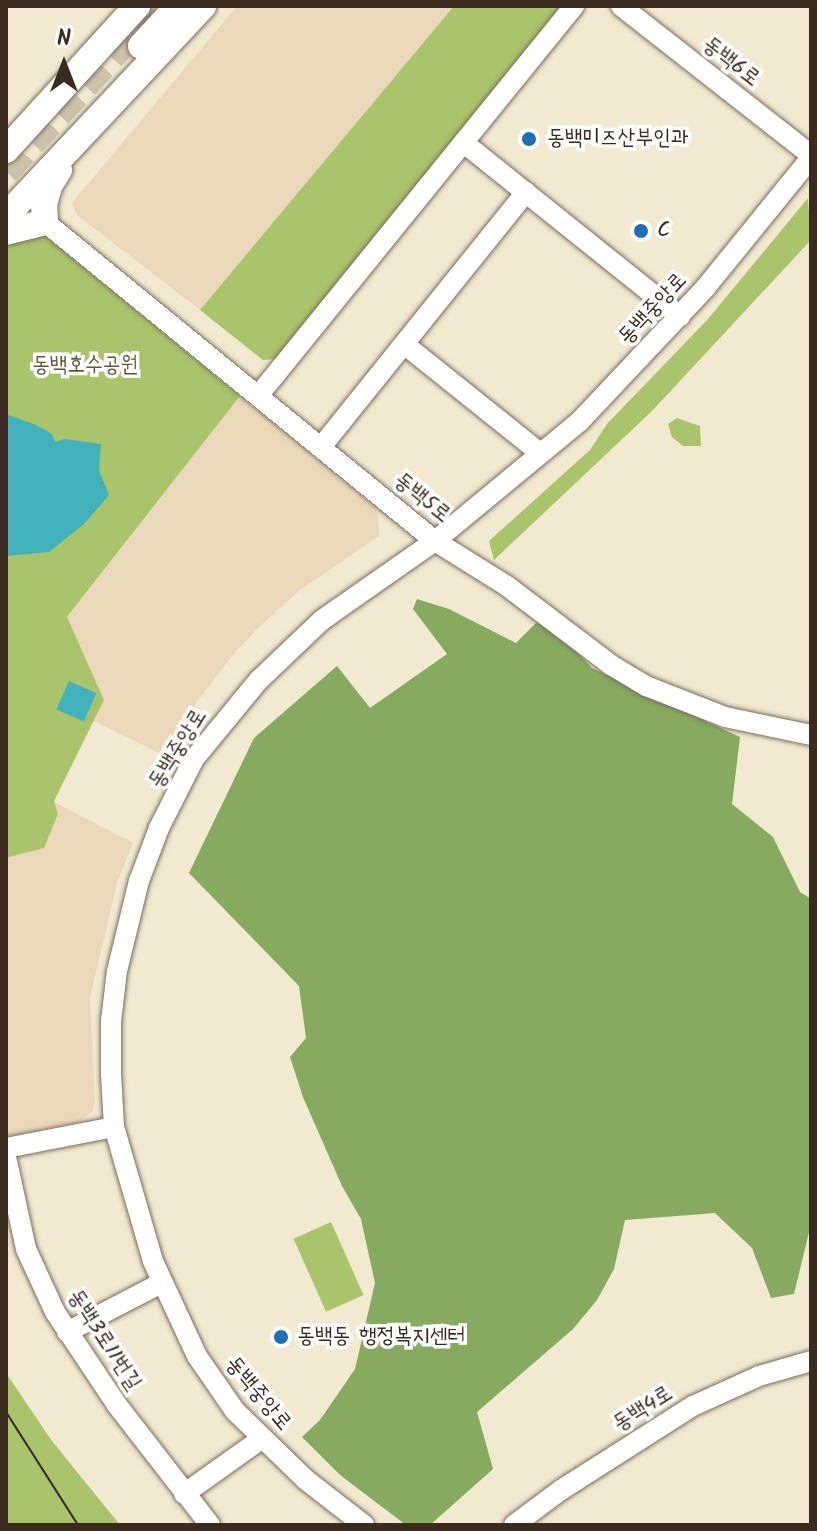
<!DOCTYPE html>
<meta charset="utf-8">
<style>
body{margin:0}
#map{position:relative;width:817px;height:1531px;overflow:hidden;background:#f1e9d0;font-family:Kalam,"Poor Story",sans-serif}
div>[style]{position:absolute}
.built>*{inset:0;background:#ebd8ba}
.green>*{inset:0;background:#a9c46b;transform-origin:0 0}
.forest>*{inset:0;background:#86aa5f}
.water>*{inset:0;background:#41b1bc;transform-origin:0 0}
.major-tunnel>*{height:26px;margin-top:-13px;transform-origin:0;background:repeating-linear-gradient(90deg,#cdc3ac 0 26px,transparent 0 39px)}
.roads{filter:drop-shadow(0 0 2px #7b6d5c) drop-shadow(0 0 2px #7b6d5c)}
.minor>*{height:20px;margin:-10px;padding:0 10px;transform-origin:10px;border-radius:10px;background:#fff}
.major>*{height:26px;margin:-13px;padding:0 13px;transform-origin:13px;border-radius:13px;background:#fff}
.tram>*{height:2px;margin:-1px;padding:0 1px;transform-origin:1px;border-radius:1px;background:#3b2a1e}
.dots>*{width:22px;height:22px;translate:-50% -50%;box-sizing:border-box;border:4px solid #fff;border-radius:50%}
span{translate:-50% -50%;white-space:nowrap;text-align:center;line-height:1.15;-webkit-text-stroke:7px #fff;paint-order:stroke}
.street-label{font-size:22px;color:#3b2a1e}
.poi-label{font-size:22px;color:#3b2a1e}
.left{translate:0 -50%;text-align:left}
.park-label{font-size:22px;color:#5c5835}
.frame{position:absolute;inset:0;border:8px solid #3b2a1e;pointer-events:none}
.north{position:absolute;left:24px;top:24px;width:80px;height:80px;-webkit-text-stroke:6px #fff;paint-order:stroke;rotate:0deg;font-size:22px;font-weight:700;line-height:32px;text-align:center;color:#3b2a1e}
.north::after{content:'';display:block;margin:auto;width:28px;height:36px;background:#3b2a1e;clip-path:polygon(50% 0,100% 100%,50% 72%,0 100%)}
</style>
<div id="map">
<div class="built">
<i style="clip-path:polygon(237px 6px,454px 6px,200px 310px,77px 215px,72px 203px)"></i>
<i style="clip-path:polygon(240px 396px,377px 509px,379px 536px,300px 590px,258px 628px,232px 656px,187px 715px,163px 755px,94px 721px,104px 700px,67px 618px)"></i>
<i style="clip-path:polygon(54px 802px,133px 843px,117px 883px,90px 997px,95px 1102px,92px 1112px,75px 1124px,6px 1136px,6px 858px,44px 848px)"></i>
</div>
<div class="green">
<i style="clip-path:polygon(454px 6px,566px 6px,275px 359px,263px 360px,200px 310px)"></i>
<i style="clip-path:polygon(808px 198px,811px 240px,652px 411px,494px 560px,489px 541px,590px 450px,607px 424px,708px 319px)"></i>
<i style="clip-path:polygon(33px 233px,48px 238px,240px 396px,67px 617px,104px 700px,54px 801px,58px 814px,44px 848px,6px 858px,6px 238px)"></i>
<i style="clip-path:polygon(677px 418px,700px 426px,701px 446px,683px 446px,672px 437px,668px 424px)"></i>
<i style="left:331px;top:1222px;width:80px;height:41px;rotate:66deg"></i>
<i style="clip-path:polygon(6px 1373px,52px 1441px,120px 1525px,6px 1525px)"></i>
</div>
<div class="forest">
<i style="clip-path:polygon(417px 599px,449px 609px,516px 643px,537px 622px,578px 653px,592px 668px,740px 737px,732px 804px,773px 837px,800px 892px,811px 899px,811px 1224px,794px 1294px,771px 1298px,752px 1248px,715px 1213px,625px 1220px,614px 1269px,597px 1300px,573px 1329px,477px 1412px,493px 1469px,430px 1525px,406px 1525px,340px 1475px,302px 1437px,320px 1420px,355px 1369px,375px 1283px,361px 1219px,342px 1186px,303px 1097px,290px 1057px,306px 1038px,299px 986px,189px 873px,254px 738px,337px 666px,370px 708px,447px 654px,413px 609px)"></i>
</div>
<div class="water">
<i style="clip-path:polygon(6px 414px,36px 425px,52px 434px,55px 442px,65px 439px,101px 444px,99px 470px,109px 495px,84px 524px,49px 552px,6px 556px)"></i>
<i style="left:69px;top:681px;width:30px;height:31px;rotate:24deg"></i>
</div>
<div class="major-tunnel">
<i style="left:6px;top:172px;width:226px;rotate:-47.3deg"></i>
</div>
<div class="roads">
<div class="minor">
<i style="left:621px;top:6px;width:241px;rotate:38.1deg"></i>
<i style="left:464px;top:143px;width:277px;rotate:38.7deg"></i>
<i style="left:45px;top:222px;width:504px;rotate:39.28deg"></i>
<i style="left:435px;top:541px;width:85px;rotate:32deg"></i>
<i style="left:507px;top:586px;width:131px;rotate:37.2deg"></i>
<i style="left:611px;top:665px;width:41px;rotate:31deg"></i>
<i style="left:646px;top:686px;width:85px;rotate:21.4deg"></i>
<i style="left:725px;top:717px;width:88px;rotate:11.8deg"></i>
<i style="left:404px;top:344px;width:174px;rotate:38.7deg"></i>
<i style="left:258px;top:396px;width:502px;rotate:-50.98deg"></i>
<i style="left:321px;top:447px;width:327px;rotate:-51.2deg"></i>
<i style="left:6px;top:1148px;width:110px;rotate:-11deg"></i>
<i style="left:6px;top:1157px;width:94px;rotate:77.7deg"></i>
<i style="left:26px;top:1249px;width:69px;rotate:65.3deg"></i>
<i style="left:55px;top:1312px;width:112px;rotate:56.3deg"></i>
<i style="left:117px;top:1405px;width:152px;rotate:52.2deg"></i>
<i style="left:67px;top:1332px;width:106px;rotate:-27.5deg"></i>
<i style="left:184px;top:1494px;width:95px;rotate:-35.5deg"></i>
<i style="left:364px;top:1525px;width:73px;rotate:-142.2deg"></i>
<i style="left:306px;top:1480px;width:99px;rotate:-135.8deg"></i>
<i style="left:235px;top:1411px;width:67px;rotate:-124.6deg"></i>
<i style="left:197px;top:1356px;width:105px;rotate:-114.9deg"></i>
<i style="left:153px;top:1261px;width:140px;rotate:-106.2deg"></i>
<i style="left:114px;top:1127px;width:53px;rotate:-93.2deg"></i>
<i style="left:111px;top:1074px;width:53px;rotate:-90deg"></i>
<i style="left:111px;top:1021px;width:50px;rotate:-83.2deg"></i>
<i style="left:117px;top:971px;width:93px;rotate:-76.3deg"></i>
<i style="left:139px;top:881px;width:57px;rotate:-69.3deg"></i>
<i style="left:159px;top:828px;width:77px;rotate:-63.1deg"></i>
<i style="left:194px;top:759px;width:102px;rotate:-50.6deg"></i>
<i style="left:259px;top:680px;width:87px;rotate:-43.6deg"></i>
<i style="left:322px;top:620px;width:138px;rotate:-35deg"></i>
<i style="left:435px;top:541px;width:187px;rotate:-39.6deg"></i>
<i style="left:579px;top:422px;width:185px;rotate:-46.7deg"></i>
<i style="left:706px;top:287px;width:166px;rotate:-50.9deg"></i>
<i style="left:514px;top:1525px;width:59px;rotate:-36.7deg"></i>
<i style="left:561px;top:1490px;width:156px;rotate:-32.5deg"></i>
<i style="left:693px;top:1406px;width:72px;rotate:-24.4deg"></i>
<i style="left:759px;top:1376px;width:54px;rotate:-16.1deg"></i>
</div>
<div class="major">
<i style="left:141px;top:46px;width:54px;rotate:-47.2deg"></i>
<i style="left:6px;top:150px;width:195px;rotate:-47.7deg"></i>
<i style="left:6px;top:216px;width:288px;rotate:-46.8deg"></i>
<i style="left:6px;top:232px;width:40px;rotate:-14.4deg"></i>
<i style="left:45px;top:222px;width:17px;rotate:-93deg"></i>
<i style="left:44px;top:205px;width:20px;rotate:-75deg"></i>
<i style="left:49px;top:186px;width:19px;rotate:-58deg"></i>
</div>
</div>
<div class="tram">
<i style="left:6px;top:1412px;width:134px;rotate:57.5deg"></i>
</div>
<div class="dots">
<i style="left:529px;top:139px;background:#1f6fb2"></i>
<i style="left:641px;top:231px;background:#1f6fb2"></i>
<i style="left:281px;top:1337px;background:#1f6fb2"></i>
</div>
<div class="street-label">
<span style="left:731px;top:62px;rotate:38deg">동백6로</span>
<span style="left:653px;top:309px;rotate:-47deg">동백중앙로</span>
<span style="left:422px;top:498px;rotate:39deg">동백5로</span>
<span style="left:178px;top:749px;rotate:-58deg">동백중앙로</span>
<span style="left:104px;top:1340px;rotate:57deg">동백3로11번길</span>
<span style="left:258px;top:1394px;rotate:50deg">동백중앙로</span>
<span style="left:643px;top:1409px;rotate:-32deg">동백4로</span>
</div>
<div class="poi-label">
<span class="left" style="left:547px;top:139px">동백미즈산부인과</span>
<span class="left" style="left:657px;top:231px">C</span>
<span class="left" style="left:297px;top:1337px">동백동 행정복지센터</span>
</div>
<div class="park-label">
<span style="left:85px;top:366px">동백호수공원</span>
</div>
<div class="frame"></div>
<div class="north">N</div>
</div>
